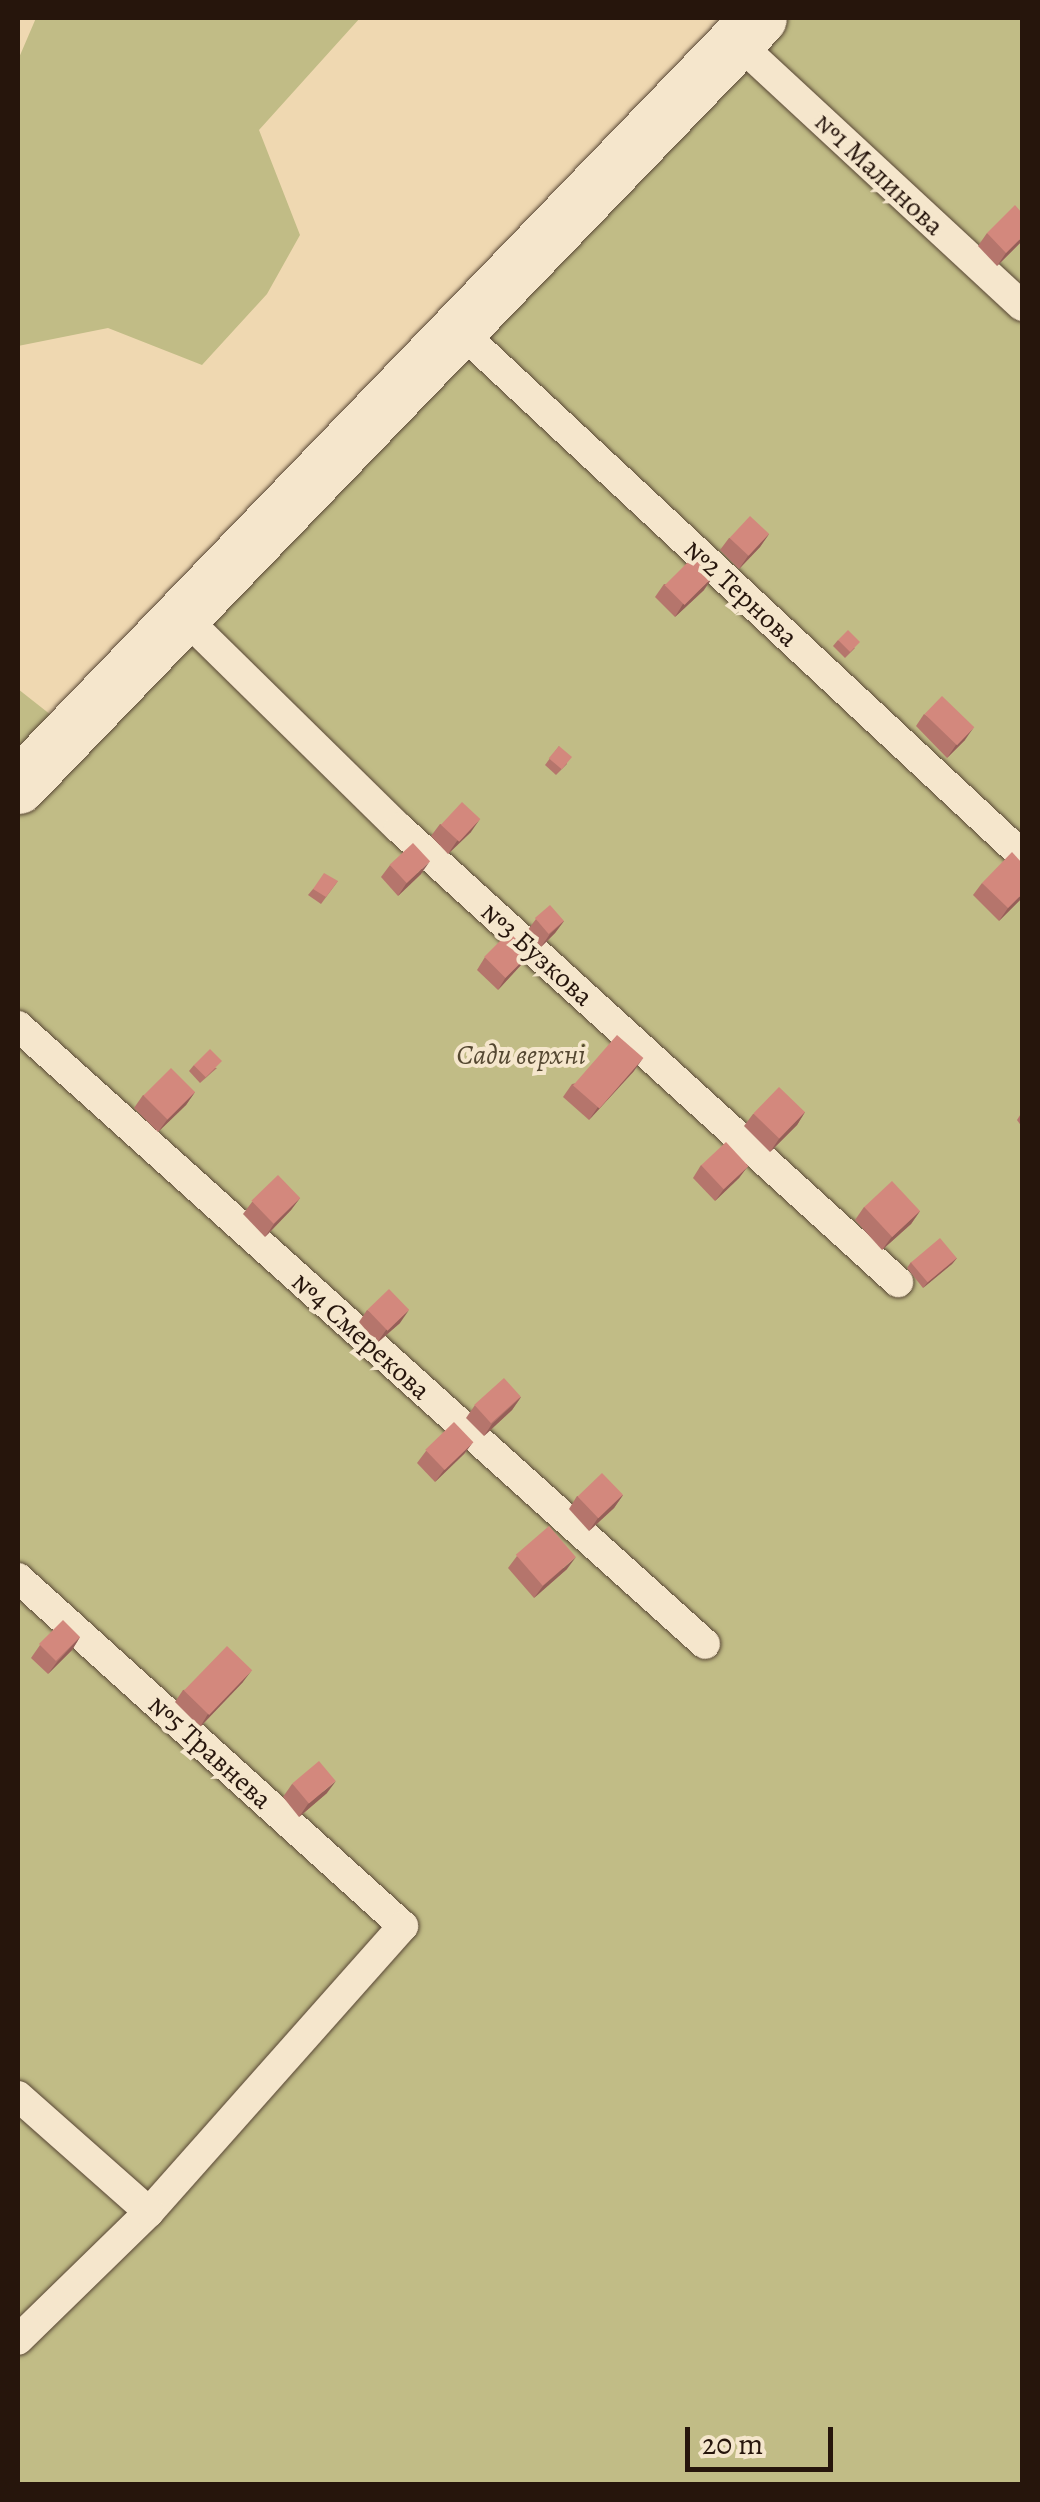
<!DOCTYPE html>
<meta charset="utf-8">
<style>
body{margin:0}
#map{position:relative;width:1040px;height:2502px;overflow:hidden;background:#efd8b1;font-family:Alegreya,serif}
div>[style]{position:absolute}
.green>*{inset:0;background:#c1bc86}
.roads{filter:drop-shadow(0 0 2px #584635) drop-shadow(0 0 2px #584635)}
.service>*{height:30px;margin:-15px;padding:0 15px;transform-origin:15px;border-radius:15px;background:#f5e6cc}
.minor>*{height:55px;margin:-27.5px;padding:0 27.5px;transform-origin:27.5px;border-radius:27.5px;background:#f5e6cc}
.wall>*{inset:0;background:#b5756c}
.shaded-wall>*{inset:0;background:#945f58}
.building>*{inset:0;background:#d3887d;transform-origin:0 0}
span{translate:-50% -50%;white-space:nowrap;text-align:center;line-height:1.15;-webkit-text-stroke:8px #f5e6cc;paint-order:stroke}
.street-label{font-size:28px;color:#26150c}
.park-label{font-size:28px;color:#544731;font-style:italic}
.frame{position:absolute;inset:0;border:20px solid #26150c;pointer-events:none}
.scale{position:absolute;left:685px;top:2427px;width:148px;height:45px;box-sizing:border-box;border:5px solid #26150c;border-top:0;padding-left:12px;font-size:30px;line-height:35px;white-space:nowrap;color:#26150c;-webkit-text-stroke:8px #f5e6cc;paint-order:stroke}
</style>
<div id="map">
<div class="green">
<i style="clip-path:polygon(36px 18px,360px 18px,259px 130px,300px 235px,267px 294px,202px 365px,108px 328px,18px 346px,18px 60px)"></i>
<i style="clip-path:polygon(778px 18px,1022px 18px,1022px 2484px,18px 2484px,18px 808px)"></i>
<i style="clip-path:polygon(18px 689px,51px 715px,18px 749px)"></i>
</div>
<div class="roads">
<div class="service">
<i style="left:736px;top:41px;width:390px;rotate:42.8deg"></i>
<i style="left:459px;top:330px;width:770px;rotate:43deg"></i>
<i style="left:184px;top:617px;width:301px;rotate:44.5deg"></i>
<i style="left:399px;top:828px;width:675px;rotate:42.3deg"></i>
<i style="left:18px;top:1026px;width:924px;rotate:41.97deg"></i>
<i style="left:18px;top:1578px;width:519px;rotate:42.11deg"></i>
<i style="left:403px;top:1926px;width:383px;rotate:131.6deg"></i>
<i style="left:149px;top:2212px;width:183px;rotate:135.7deg"></i>
<i style="left:18px;top:2096px;width:175px;rotate:41.5deg"></i>
</div>
<div class="minor">
<i style="left:18px;top:786px;width:1067px;rotate:-46.03deg"></i>
</div>
</div>
<div class="wall">
<i style="clip-path:polygon(987px 233px,1022px 241px,997px 266px,978px 246px)"></i>
<i style="clip-path:polygon(769px 534px,760px 547px,739px 569px,720px 550px,729px 538px)"></i>
<i style="clip-path:polygon(664px 584px,704px 590px,675px 617px,655px 597px)"></i>
<i style="clip-path:polygon(838px 640px,855px 648px,845px 658px,833px 646px)"></i>
<i style="clip-path:polygon(924px 714px,965px 740px,947px 758px,916px 726px)"></i>
<i style="clip-path:polygon(559px 746px,567px 764px,556px 775px,545px 765px)"></i>
<i style="clip-path:polygon(440px 824px,471px 832px,448px 854px,431px 836px)"></i>
<i style="clip-path:polygon(390px 865px,421px 874px,398px 896px,381px 877px)"></i>
<i style="clip-path:polygon(338px 881px,321px 904px,308px 895px,313px 889px)"></i>
<i style="clip-path:polygon(982px 883px,1022px 898px,999px 921px,973px 895px)"></i>
<i style="clip-path:polygon(536px 919px,564px 921px,555px 933px,541px 947px,527px 931px)"></i>
<i style="clip-path:polygon(485px 957px,521px 965px,498px 990px,477px 970px)"></i>
<i style="clip-path:polygon(194px 1065px,217px 1068px,200px 1083px,189px 1071px)"></i>
<i style="clip-path:polygon(634px 1071px,589px 1120px,563px 1097px,572px 1084px)"></i>
<i style="clip-path:polygon(195px 1092px,186px 1105px,158px 1132px,134px 1108px,143px 1095px)"></i>
<i style="clip-path:polygon(805px 1112px,797px 1125px,770px 1152px,744px 1126px,753px 1114px)"></i>
<i style="clip-path:polygon(1022px 1112px,1022px 1127px,1017px 1120px)"></i>
<i style="clip-path:polygon(701px 1165px,748px 1166px,739px 1178px,715px 1201px,693px 1178px)"></i>
<i style="clip-path:polygon(300px 1198px,291px 1210px,265px 1237px,243px 1214px,252px 1202px)"></i>
<i style="clip-path:polygon(864px 1207px,920px 1211px,911px 1224px,882px 1250px,855px 1220px)"></i>
<i style="clip-path:polygon(957px 1258px,952px 1264px,923px 1288px,907px 1268px,911px 1262px)"></i>
<i style="clip-path:polygon(367px 1310px,400px 1323px,377px 1343px,359px 1322px)"></i>
<i style="clip-path:polygon(521px 1397px,512px 1410px,484px 1436px,466px 1418px,475px 1405px)"></i>
<i style="clip-path:polygon(473px 1442px,464px 1454px,435px 1482px,417px 1463px,426px 1451px)"></i>
<i style="clip-path:polygon(623px 1495px,614px 1508px,589px 1531px,569px 1509px,577px 1496px)"></i>
<i style="clip-path:polygon(517px 1556px,567px 1569px,534px 1598px,508px 1568px)"></i>
<i style="clip-path:polygon(80px 1637px,72px 1650px,48px 1674px,31px 1658px,40px 1645px)"></i>
<i style="clip-path:polygon(243px 1682px,200px 1727px,175px 1702px,183px 1690px)"></i>
<i style="clip-path:polygon(292px 1784px,327px 1793px,299px 1817px,283px 1797px)"></i>
</div>
<div class="shaded-wall">
<i style="clip-path:polygon(1022px 237px,1022px 241px,997px 266px,1006px 253px)"></i>
<i style="clip-path:polygon(769px 534px,760px 547px,739px 569px,748px 556px)"></i>
<i style="clip-path:polygon(713px 577px,704px 590px,675px 617px,683px 604px)"></i>
<i style="clip-path:polygon(974px 727px,965px 740px,947px 758px,956px 745px)"></i>
<i style="clip-path:polygon(480px 819px,471px 832px,448px 854px,457px 841px)"></i>
<i style="clip-path:polygon(430px 861px,421px 874px,398px 896px,406px 884px)"></i>
<i style="clip-path:polygon(1022px 894px,1022px 898px,999px 921px,1008px 908px)"></i>
<i style="clip-path:polygon(564px 921px,555px 933px,541px 947px,550px 934px)"></i>
<i style="clip-path:polygon(530px 953px,521px 965px,498px 990px,506px 977px)"></i>
<i style="clip-path:polygon(643px 1058px,634px 1071px,589px 1120px,598px 1107px)"></i>
<i style="clip-path:polygon(195px 1092px,186px 1105px,158px 1132px,167px 1120px)"></i>
<i style="clip-path:polygon(805px 1112px,797px 1125px,770px 1152px,779px 1139px)"></i>
<i style="clip-path:polygon(748px 1166px,739px 1178px,715px 1201px,724px 1189px)"></i>
<i style="clip-path:polygon(300px 1198px,291px 1210px,265px 1237px,274px 1224px)"></i>
<i style="clip-path:polygon(920px 1211px,911px 1224px,882px 1250px,891px 1238px)"></i>
<i style="clip-path:polygon(957px 1258px,952px 1264px,923px 1288px,928px 1282px)"></i>
<i style="clip-path:polygon(409px 1310px,400px 1323px,377px 1343px,386px 1330px)"></i>
<i style="clip-path:polygon(521px 1397px,512px 1410px,484px 1436px,492px 1424px)"></i>
<i style="clip-path:polygon(473px 1442px,464px 1454px,435px 1482px,444px 1470px)"></i>
<i style="clip-path:polygon(623px 1495px,614px 1508px,589px 1531px,598px 1518px)"></i>
<i style="clip-path:polygon(576px 1557px,567px 1569px,534px 1598px,543px 1586px)"></i>
<i style="clip-path:polygon(80px 1637px,72px 1650px,48px 1674px,57px 1662px)"></i>
<i style="clip-path:polygon(252px 1670px,243px 1682px,200px 1727px,208px 1714px)"></i>
<i style="clip-path:polygon(336px 1781px,327px 1793px,299px 1817px,308px 1804px)"></i>
</div>
<div class="building">
<i style="clip-path:polygon(1015px 205px,1022px 213px,1022px 237px,1006px 253px,987px 233px)"></i>
<i style="left:750px;top:516px;width:26px;height:30px;rotate:43deg"></i>
<i style="left:693px;top:557px;width:28px;height:40px;rotate:45deg"></i>
<i style="left:848px;top:630px;width:17px;height:14px;rotate:45deg"></i>
<i style="left:942px;top:696px;width:45px;height:25px;rotate:44deg"></i>
<i style="left:559px;top:746px;width:17px;height:16px;rotate:40deg"></i>
<i style="left:462px;top:802px;width:25px;height:31px;rotate:43deg"></i>
<i style="left:413px;top:843px;width:25px;height:32px;rotate:47deg"></i>
<i style="clip-path:polygon(1012px 852px,1022px 863px,1022px 894px,1008px 908px,982px 883px)"></i>
<i style="clip-path:polygon(324px 873px,338px 881px,326px 897px,313px 889px)"></i>
<i style="left:550px;top:905px;width:21px;height:20px;rotate:49deg"></i>
<i style="left:509px;top:932px;width:30px;height:35px;rotate:45deg"></i>
<i style="left:617px;top:1035px;width:35px;height:67px;rotate:41deg"></i>
<i style="left:210px;top:1049px;width:17px;height:23px;rotate:45deg"></i>
<i style="left:171px;top:1068px;width:34px;height:39px;rotate:45deg"></i>
<i style="left:779px;top:1087px;width:36px;height:37px;rotate:44deg"></i>
<i style="left:726px;top:1142px;width:33px;height:34px;rotate:47deg"></i>
<i style="left:278px;top:1175px;width:32px;height:37px;rotate:46deg"></i>
<i style="left:892px;top:1181px;width:41px;height:38px;rotate:47deg"></i>
<i style="left:940px;top:1238px;width:26px;height:38px;rotate:50deg"></i>
<i style="left:389px;top:1289px;width:29px;height:30px;rotate:46deg"></i>
<i style="left:504px;top:1378px;width:25px;height:40px;rotate:48deg"></i>
<i style="left:454px;top:1422px;width:28px;height:40px;rotate:46deg"></i>
<i style="left:602px;top:1473px;width:30px;height:34px;rotate:46deg"></i>
<i style="left:549px;top:1526px;width:41px;height:44px;rotate:49deg"></i>
<i style="left:63px;top:1620px;width:24px;height:34px;rotate:45deg"></i>
<i style="left:227px;top:1646px;width:35px;height:62px;rotate:44deg"></i>
<i style="left:319px;top:1761px;width:26px;height:35px;rotate:50deg"></i>
</div>
<div class="street-label">
<span style="left:879px;top:174px;rotate:43deg">№1 Малинова</span>
<span style="left:741px;top:593px;rotate:43deg">№2 Тернова</span>
<span style="left:537px;top:954px;rotate:42deg">№3 Бузкова</span>
<span style="left:361px;top:1336px;rotate:42deg">№4 Смерекова</span>
<span style="left:210px;top:1752px;rotate:42deg">№5 Травнева</span>
</div>
<div class="park-label">
<span style="left:521px;top:1055px">Сади верхні</span>
</div>
<div class="frame"></div>
<div class="scale">20 m</div>
</div>
